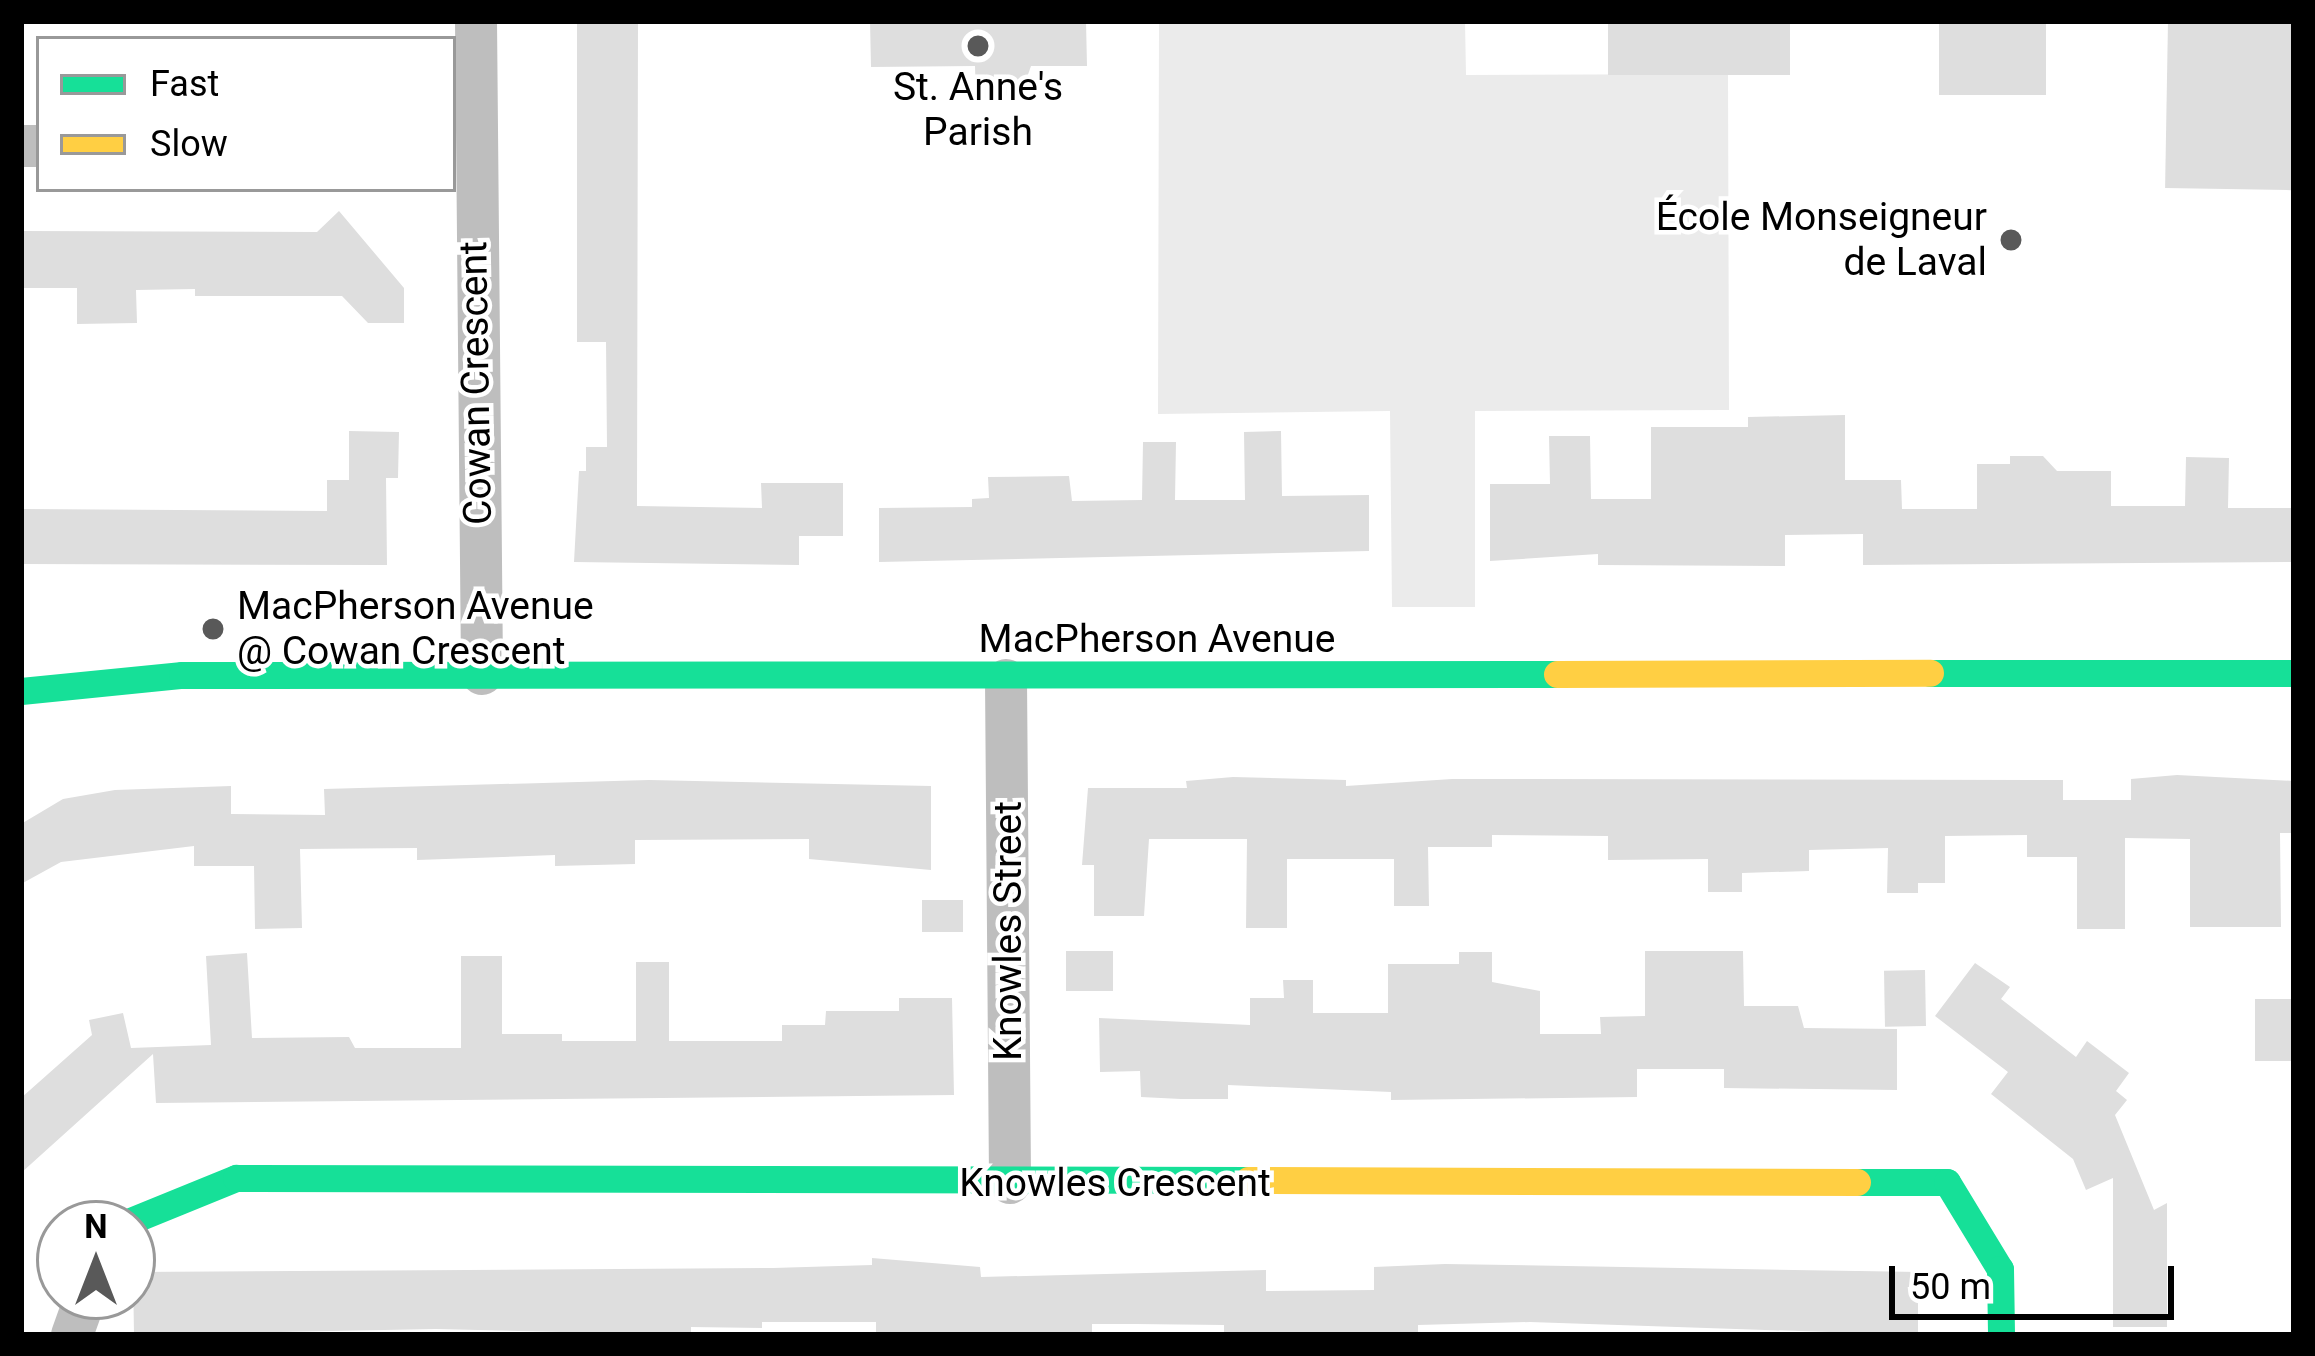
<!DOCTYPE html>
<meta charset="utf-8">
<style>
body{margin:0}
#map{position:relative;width:2315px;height:1356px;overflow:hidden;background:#fff;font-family:Roboto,sans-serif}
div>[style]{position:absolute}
.green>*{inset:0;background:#ebebeb}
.building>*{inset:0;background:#dedede;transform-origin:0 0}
.street>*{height:42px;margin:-21px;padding:0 21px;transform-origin:21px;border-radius:21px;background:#bebebe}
.fast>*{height:27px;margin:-13.5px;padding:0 13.5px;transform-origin:13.5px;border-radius:13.5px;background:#16e098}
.slow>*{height:27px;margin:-13.5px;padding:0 13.5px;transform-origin:13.5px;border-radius:13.5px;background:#ffcf43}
.dots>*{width:33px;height:33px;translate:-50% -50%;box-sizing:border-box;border:6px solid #fff;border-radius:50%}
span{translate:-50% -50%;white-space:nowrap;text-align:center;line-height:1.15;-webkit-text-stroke:9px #fff;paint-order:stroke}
.poi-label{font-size:39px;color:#000}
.right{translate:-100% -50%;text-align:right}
.left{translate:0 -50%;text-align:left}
.street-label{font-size:39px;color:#000}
.frame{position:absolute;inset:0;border:24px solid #000;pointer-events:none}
.legend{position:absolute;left:36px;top:36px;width:420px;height:156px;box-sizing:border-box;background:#fff;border:3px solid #999;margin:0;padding:15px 21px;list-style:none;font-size:36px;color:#000}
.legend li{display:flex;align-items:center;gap:24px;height:60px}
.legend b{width:60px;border:3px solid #999}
.north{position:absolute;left:36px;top:1200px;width:120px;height:120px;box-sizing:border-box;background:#fff;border:3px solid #999;border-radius:50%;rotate:0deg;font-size:33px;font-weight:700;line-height:48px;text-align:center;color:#000}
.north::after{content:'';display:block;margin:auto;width:42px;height:54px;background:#595959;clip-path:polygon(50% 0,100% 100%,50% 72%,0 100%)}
.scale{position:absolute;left:1889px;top:1266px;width:285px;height:54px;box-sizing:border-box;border:6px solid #000;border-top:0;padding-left:15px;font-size:36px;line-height:42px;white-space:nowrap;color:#000;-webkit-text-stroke:9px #fff;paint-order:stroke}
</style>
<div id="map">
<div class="green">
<i style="clip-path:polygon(1159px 21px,1465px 21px,1466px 75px,1728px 74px,1729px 410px,1475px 411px,1475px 607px,1392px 607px,1390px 411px,1158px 414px)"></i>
</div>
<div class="building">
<i style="clip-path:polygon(577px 21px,638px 21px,637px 506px,762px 508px,761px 483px,843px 483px,843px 536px,799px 536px,799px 565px,574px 562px,579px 471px,586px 471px,586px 447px,607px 447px,606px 342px,577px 342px)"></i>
<i style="clip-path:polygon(870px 21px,1086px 21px,1087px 66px,1031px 66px,1024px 86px,1002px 98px,976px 98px,975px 66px,871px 67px)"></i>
<i style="left:1608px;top:21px;width:182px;height:54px"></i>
<i style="left:1939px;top:21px;width:107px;height:74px"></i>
<i style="left:2168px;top:21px;width:126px;height:167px;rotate:1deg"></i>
<i style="clip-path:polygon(339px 211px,404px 288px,404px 323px,368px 323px,342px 296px,195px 296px,195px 289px,136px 290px,137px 323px,77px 324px,77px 288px,21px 288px,21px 231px,317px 232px)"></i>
<i style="clip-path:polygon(1845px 415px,1845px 480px,1901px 480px,1902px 509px,1977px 509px,1977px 464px,2010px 464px,2010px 456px,2043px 456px,2057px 471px,2111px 471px,2111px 506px,2185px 506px,2186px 457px,2229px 458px,2228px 508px,2294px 508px,2294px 562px,1863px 565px,1863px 534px,1785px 535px,1785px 566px,1598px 565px,1598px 554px,1490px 561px,1490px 484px,1550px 484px,1549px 436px,1590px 436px,1591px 499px,1651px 499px,1651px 427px,1748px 427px,1748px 417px)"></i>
<i style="clip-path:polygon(349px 431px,399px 432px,398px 478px,386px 478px,387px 565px,21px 564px,21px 509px,327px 511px,327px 480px,349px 480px)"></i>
<i style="clip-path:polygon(1281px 431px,1282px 496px,1369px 495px,1369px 551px,879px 562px,879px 508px,972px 507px,972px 499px,989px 498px,988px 477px,1069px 476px,1072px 501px,1142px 500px,1143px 442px,1176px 442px,1175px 500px,1245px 500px,1244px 432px)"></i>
<i style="clip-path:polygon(2177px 775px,2294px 781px,2294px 833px,2280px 833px,2281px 927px,2190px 927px,2190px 839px,2125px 838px,2125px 929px,2077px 929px,2077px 857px,2027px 857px,2027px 835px,1945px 836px,1945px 883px,1918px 883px,1918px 893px,1887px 893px,1888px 848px,1809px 850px,1809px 871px,1742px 873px,1742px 892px,1708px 892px,1708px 859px,1608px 860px,1608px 836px,1492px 835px,1492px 847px,1428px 847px,1429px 906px,1394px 906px,1394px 859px,1287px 859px,1287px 928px,1246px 928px,1247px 839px,1149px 839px,1144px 916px,1094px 916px,1094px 865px,1082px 865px,1088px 788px,1187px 788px,1186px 781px,1233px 777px,1346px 780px,1346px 786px,1452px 779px,2063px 780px,2063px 800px,2131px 800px,2131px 779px)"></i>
<i style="clip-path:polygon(649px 780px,931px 786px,931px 870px,809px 859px,809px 839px,635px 840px,635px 864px,555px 866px,555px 855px,417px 860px,417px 848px,300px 849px,302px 928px,255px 929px,254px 866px,194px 866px,194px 846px,61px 862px,21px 884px,21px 824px,63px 799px,115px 790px,231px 786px,231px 814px,325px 815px,324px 789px)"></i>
<i style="left:922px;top:900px;width:41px;height:32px"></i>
<i style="left:1066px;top:951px;width:47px;height:40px"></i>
<i style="clip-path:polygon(1645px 951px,1743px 951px,1744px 1006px,1798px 1006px,1804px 1028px,1897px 1029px,1897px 1090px,1724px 1088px,1724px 1069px,1637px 1069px,1637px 1097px,1391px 1100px,1391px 1092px,1228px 1085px,1228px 1099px,1181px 1099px,1141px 1097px,1140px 1071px,1100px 1072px,1099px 1018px,1250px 1025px,1250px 998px,1284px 998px,1283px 980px,1313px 980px,1313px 1013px,1388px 1013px,1388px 964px,1459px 964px,1459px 952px,1492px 952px,1492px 982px,1540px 991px,1540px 1034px,1601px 1034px,1600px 1017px,1645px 1016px)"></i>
<i style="clip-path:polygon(247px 953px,252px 1038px,349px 1037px,355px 1048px,461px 1048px,461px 956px,502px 956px,502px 1034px,562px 1034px,562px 1041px,636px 1041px,636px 962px,669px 962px,669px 1041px,782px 1041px,782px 1025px,825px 1025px,826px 1011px,899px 1011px,899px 998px,952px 998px,954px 1095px,156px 1103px,153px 1054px,21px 1173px,21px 1098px,92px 1035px,89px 1020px,123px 1013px,131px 1048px,211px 1045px,206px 956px)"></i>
<i style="clip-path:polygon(1975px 963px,2010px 987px,2001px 999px,2076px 1057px,2087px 1041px,2129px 1073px,2116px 1091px,2127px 1100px,2115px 1115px,2154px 1210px,2167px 1203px,2167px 1327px,2113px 1327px,2113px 1178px,2086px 1190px,2073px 1159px,1991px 1094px,2008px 1072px,1935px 1016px)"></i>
<i style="left:1925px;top:970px;width:56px;height:41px;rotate:89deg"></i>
<i style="left:2255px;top:999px;width:39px;height:62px"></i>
<i style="clip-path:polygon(872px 1258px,980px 1267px,981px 1277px,1266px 1270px,1266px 1291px,1374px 1290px,1374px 1267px,1445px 1264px,1918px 1272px,1918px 1335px,1530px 1322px,1418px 1325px,1418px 1335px,1224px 1335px,1224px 1325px,1136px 1324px,1092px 1324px,1092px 1335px,876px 1335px,876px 1322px,762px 1322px,762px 1328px,691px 1327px,691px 1335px,436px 1329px,134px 1335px,133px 1272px,773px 1268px,872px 1265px)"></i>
</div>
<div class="street">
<i style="left:476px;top:21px;width:653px;rotate:89.47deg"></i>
<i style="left:21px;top:146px;width:18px"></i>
<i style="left:1006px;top:680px;width:503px;rotate:89.54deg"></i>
<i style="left:72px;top:1335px;width:41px;rotate:-70.3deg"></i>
</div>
<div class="fast">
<i style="left:1930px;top:673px;width:364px"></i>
<i style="left:21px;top:691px;width:162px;rotate:-5.7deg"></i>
<i style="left:182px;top:675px;width:1375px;rotate:-0.04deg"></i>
<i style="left:1857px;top:1182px;width:90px"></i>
<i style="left:1947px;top:1182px;width:102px;rotate:58.7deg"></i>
<i style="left:2000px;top:1269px;width:66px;rotate:89.1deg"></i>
<i style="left:123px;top:1224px;width:122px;rotate:-22.2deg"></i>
<i style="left:236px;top:1178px;width:1012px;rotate:0.11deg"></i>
</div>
<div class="slow">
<i style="left:1557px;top:674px;width:373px;rotate:-0.2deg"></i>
<i style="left:1248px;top:1180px;width:609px;rotate:0.19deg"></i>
</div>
<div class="dots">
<i style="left:978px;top:46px;background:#595959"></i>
<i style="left:2011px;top:240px;background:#595959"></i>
<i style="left:213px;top:629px;background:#595959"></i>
</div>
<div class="poi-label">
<span style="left:978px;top:110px">St. Anne's<br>Parish</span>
<span class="right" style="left:1987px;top:240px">École Monseigneur<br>de Laval</span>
<span class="left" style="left:237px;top:629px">MacPherson Avenue<br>@ Cowan Crescent</span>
</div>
<div class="street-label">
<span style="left:476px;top:383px;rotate:-91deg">Cowan Crescent</span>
<span style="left:1157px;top:639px">MacPherson Avenue</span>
<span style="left:1008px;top:931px;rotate:-90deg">Knowles Street</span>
<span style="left:1115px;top:1183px">Knowles Crescent</span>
</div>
<div class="frame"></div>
<ul class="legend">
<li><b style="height:15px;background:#16e098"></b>Fast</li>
<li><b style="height:15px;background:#ffcf43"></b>Slow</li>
</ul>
<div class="north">N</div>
<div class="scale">50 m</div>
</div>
